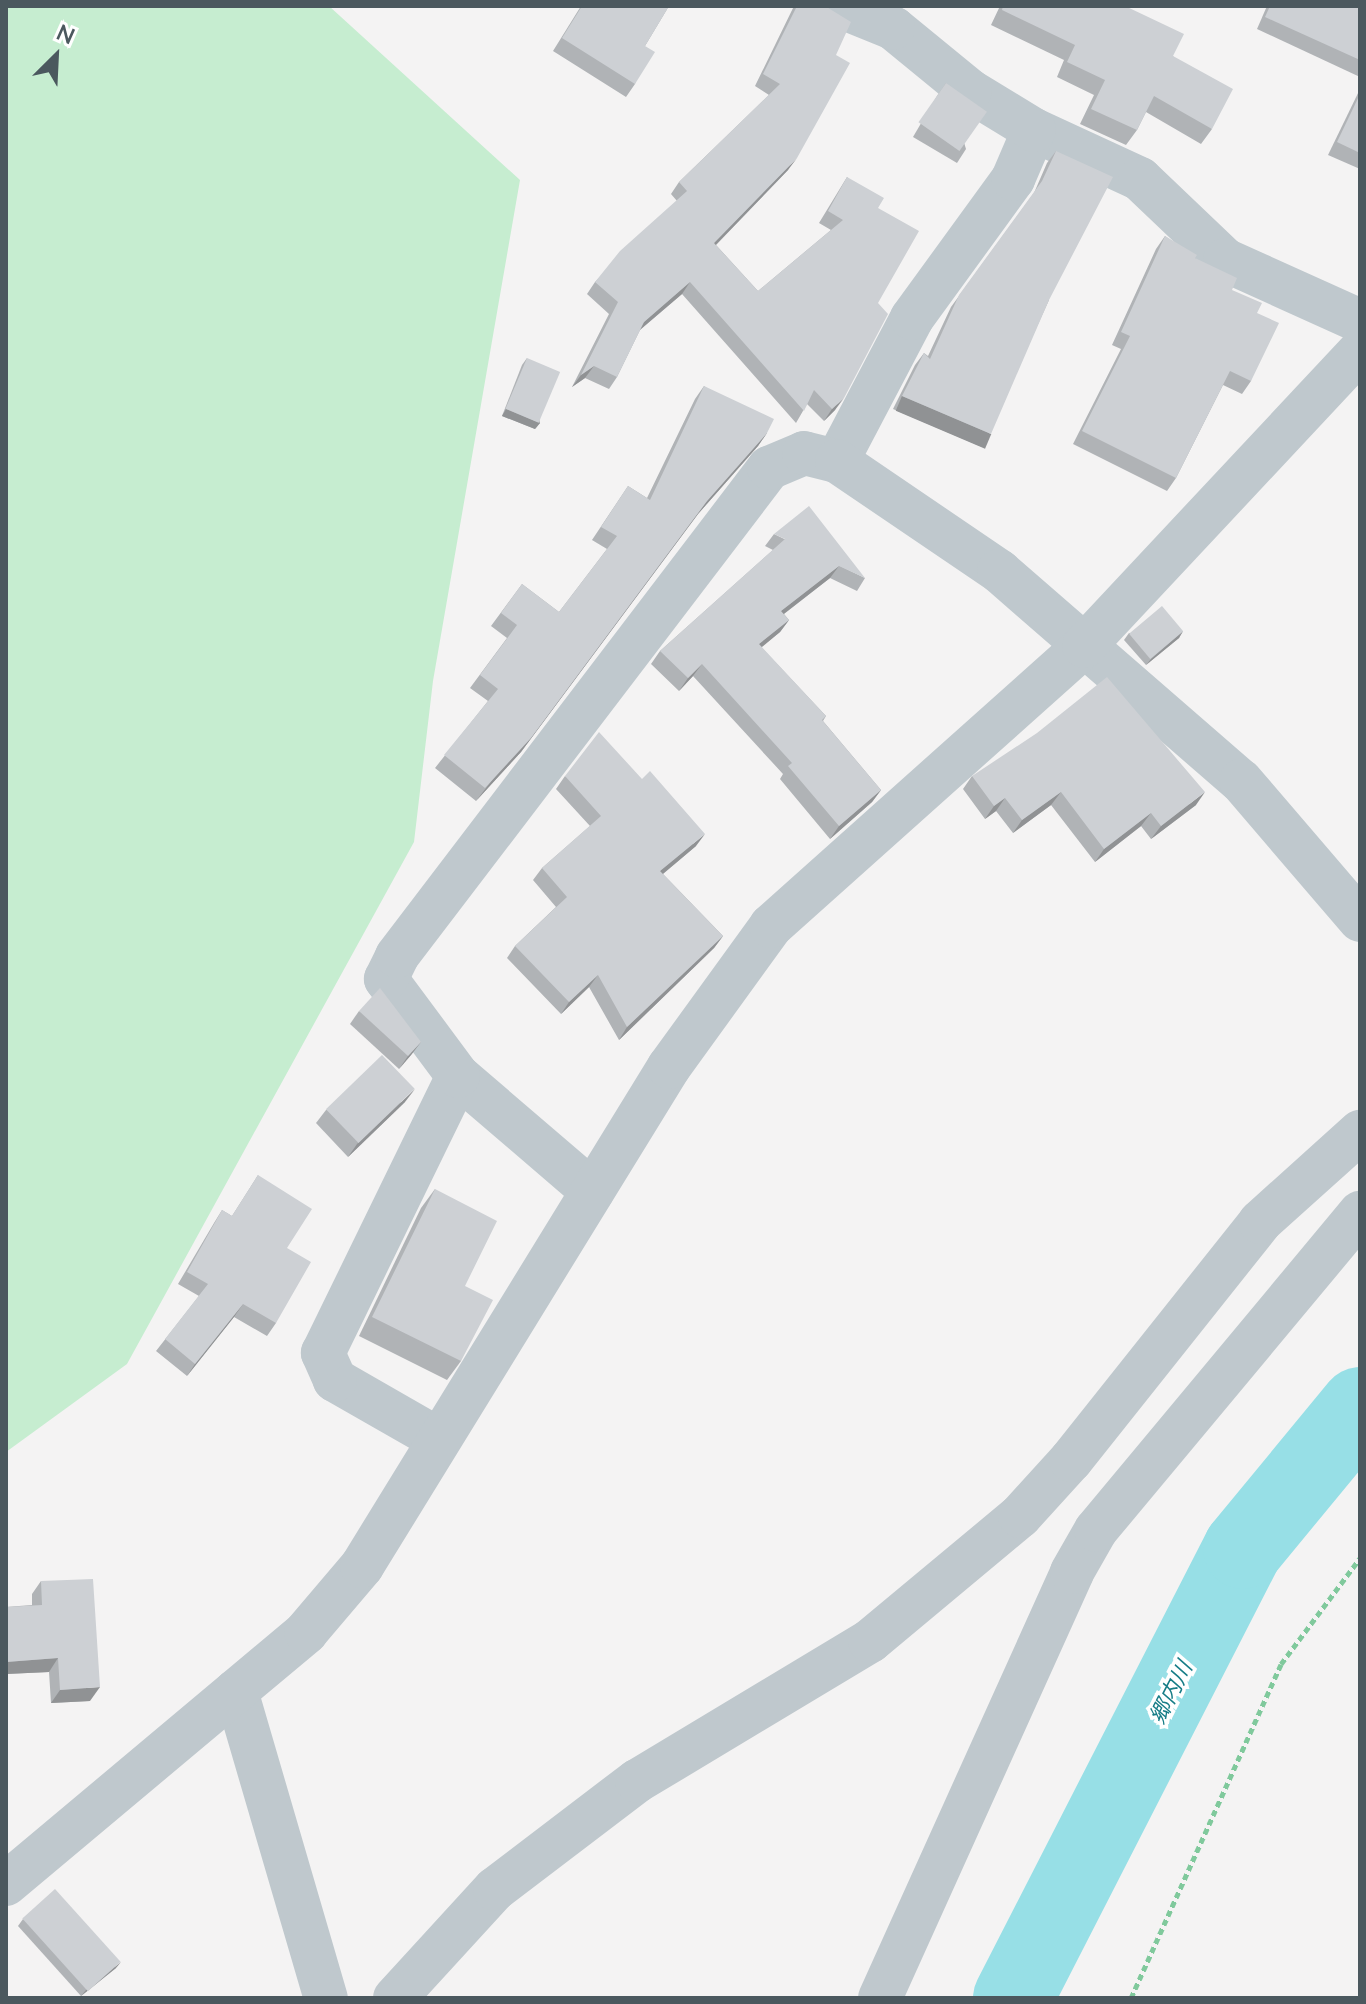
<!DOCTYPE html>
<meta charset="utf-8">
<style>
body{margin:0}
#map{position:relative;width:1366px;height:2004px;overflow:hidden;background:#f4f3f3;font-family:Lato,"Noto Sans JP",sans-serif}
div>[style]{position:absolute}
.green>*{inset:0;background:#c6edd0}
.river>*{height:80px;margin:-40px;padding:0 40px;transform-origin:40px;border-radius:40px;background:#97dfe6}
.path>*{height:5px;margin-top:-2.5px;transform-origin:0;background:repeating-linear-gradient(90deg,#80c99c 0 6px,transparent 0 10px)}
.minor>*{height:44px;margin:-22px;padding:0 22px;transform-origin:22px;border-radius:22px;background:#bfc8cd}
.wall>*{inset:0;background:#b0b3b6}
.shaded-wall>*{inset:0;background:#909294;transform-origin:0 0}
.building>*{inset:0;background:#cdd0d4;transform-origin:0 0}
span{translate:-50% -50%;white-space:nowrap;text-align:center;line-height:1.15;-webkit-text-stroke:7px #fff;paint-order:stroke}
.water-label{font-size:22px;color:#177d87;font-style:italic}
.frame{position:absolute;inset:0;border:8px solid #4b585e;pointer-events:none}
.north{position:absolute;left:16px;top:16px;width:80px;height:80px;-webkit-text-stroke:6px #fff;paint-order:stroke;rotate:24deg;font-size:22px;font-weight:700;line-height:32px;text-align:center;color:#4b585e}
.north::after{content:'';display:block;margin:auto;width:28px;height:36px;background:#4b585e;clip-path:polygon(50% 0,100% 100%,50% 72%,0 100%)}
</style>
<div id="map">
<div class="green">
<i style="clip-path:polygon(6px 6px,329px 6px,520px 180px,433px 681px,414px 842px,127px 1364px,6px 1452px)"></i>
</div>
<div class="river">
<i style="left:1013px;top:1998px;width:504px;rotate:-62.88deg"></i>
<i style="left:1243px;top:1549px;width:184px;rotate:-50.5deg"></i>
</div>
<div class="path">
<i style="left:1131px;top:1998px;width:366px;rotate:-65.8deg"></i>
<i style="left:1281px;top:1664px;width:132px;rotate:-53.3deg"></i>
</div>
<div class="minor">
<i style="left:1034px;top:130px;width:117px;rotate:24.8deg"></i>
<i style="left:1140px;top:179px;width:117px;rotate:43.6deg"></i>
<i style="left:1225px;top:260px;width:148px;rotate:24.3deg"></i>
<i style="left:837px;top:461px;width:161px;rotate:-62.3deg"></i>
<i style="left:912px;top:318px;width:172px;rotate:-54deg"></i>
<i style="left:1013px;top:179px;width:53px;rotate:-66.8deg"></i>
<i style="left:1034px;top:130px;width:75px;rotate:-148.6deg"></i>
<i style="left:970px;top:91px;width:99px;rotate:-140.7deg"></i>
<i style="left:893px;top:28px;width:58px;rotate:-157.8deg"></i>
<i style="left:458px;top:1076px;width:177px;rotate:40.6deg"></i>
<i style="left:438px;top:1439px;width:119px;rotate:-150.2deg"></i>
<i style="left:335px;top:1380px;width:30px;rotate:-114deg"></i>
<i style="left:323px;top:1353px;width:308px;rotate:-64deg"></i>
<i style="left:458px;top:1076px;width:121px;rotate:-126.6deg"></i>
<i style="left:386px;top:979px;width:25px;rotate:-64deg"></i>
<i style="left:397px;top:956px;width:614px;rotate:-52.68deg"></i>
<i style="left:769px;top:468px;width:38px;rotate:-23deg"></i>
<i style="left:804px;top:453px;width:34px;rotate:14deg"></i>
<i style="left:837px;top:461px;width:196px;rotate:34.2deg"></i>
<i style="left:999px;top:571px;width:320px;rotate:41deg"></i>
<i style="left:1241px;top:781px;width:183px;rotate:49.4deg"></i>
<i style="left:236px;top:1691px;width:320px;rotate:73.7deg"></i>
<i style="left:6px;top:1884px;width:392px;rotate:-40deg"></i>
<i style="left:306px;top:1632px;width:87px;rotate:-49.7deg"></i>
<i style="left:362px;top:1566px;width:586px;rotate:-58.4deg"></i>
<i style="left:669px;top:1067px;width:174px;rotate:-54.1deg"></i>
<i style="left:771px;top:926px;width:420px;rotate:-41.8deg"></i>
<i style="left:1084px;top:646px;width:404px;rotate:-46.9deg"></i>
<i style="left:395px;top:1998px;width:148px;rotate:-47.5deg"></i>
<i style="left:495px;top:1889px;width:178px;rotate:-37.3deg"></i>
<i style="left:637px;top:1781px;width:272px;rotate:-31deg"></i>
<i style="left:870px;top:1641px;width:195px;rotate:-39.8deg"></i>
<i style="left:1020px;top:1516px;width:76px;rotate:-47.7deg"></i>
<i style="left:1071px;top:1460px;width:304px;rotate:-51.5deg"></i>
<i style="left:1260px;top:1222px;width:135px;rotate:-42deg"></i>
<i style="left:880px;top:1998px;width:467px;rotate:-65.7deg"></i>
<i style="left:1072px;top:1572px;width:48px;rotate:-60.3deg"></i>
<i style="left:1096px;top:1530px;width:413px;rotate:-50.2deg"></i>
</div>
<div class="wall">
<i style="clip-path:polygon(581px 6px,669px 6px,645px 46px,635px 84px,626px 97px,553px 51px)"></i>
<i style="clip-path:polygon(794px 6px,825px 6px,836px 55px,788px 170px,716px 245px,758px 291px,831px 230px,819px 223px,847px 177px,878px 208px,878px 303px,835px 410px,824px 421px,807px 404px,796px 423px,682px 294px,640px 330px,617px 377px,609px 389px,585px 378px,572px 387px,609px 314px,587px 294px,595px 282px,677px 201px,671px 194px,679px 182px,769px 95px,755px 86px)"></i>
<i style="clip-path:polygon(1000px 6px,1125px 6px,1173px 56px,1212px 129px,1201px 144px,1146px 112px,1137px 130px,1126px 145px,1080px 124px,1094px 95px,1057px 77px,1064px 60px,991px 25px)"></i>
<i style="clip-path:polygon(1267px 6px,1360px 6px,1360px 77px,1257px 29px)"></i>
<i style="clip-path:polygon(946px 83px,966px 149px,957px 163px,913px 137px,937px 96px)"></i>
<i style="clip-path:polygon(1360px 89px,1360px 169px,1328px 155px)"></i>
<i style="clip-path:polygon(1056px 151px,1049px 300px,982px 447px,893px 409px,915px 365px,924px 353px,928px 356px,951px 307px,1034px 193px,1047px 163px)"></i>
<i style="clip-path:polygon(1165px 236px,1195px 258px,1257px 313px,1251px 381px,1242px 394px,1223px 385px,1176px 478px,1167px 491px,1073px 444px,1121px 349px,1112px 345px,1156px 249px)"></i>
<i style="clip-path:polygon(527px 358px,540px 423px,535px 429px,502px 416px,522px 365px)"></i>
<i style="clip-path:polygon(704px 386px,767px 433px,758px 446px,698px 514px,521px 752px,476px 801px,435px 768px,488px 701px,470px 688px,507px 638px,491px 626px,522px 584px,559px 612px,607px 549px,592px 540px,628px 486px,647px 498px,695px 399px)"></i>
<i style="clip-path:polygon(774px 534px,865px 578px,857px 591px,830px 578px,784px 614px,789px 620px,780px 632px,761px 647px,826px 716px,823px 721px,881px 790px,872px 802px,830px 839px,780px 779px,783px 774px,693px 676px,679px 691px,651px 664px,660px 651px,773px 550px,765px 546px)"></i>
<i style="clip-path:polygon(1183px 631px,1179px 638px,1146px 665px,1124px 640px,1129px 633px)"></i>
<i style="clip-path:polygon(565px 776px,696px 846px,663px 874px,723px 936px,714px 948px,619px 1040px,589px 987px,561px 1014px,507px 958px,515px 946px,556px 907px,533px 880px,542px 868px,590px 826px,556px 789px)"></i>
<i style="clip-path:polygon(972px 776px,1196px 805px,1151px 839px,1141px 826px,1095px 862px,1051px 805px,1013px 833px,996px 811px,985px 819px,963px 789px)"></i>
<i style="clip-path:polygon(359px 1011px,421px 1042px,411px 1055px,399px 1069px,350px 1024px)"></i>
<i style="clip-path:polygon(405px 1102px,348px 1157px,316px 1123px,326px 1110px)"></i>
<i style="clip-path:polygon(258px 1175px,287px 1248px,276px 1323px,267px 1336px,234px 1317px,187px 1376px,156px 1351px,199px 1296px,178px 1284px,214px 1223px,222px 1210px,232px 1216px)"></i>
<i style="clip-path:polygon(435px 1189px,465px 1286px,461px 1361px,447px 1380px,359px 1336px,421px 1208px)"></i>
<i style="clip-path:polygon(41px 1581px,90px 1701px,51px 1703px,49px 1672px,6px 1674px,6px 1607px,32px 1605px,32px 1594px)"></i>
<i style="clip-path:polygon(23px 1919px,116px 1968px,81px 1996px,18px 1926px)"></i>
</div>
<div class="shaded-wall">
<i style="clip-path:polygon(797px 158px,788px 170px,706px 255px,714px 243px)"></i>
<i style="clip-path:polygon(690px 282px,682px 294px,635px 334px,644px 322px)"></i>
<i style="clip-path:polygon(594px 366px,585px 378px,572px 387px,581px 375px)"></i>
<i style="left:902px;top:396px;width:97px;height:16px;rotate:23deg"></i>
<i style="clip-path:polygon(844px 398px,835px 410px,824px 421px,832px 409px)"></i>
<i style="clip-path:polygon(506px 409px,540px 423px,535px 429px,502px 416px)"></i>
<i style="clip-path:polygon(767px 433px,758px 446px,698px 514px,521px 752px,476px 801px,707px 501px)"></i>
<i style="clip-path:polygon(839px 566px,830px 578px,772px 623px,781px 611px)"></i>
<i style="clip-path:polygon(789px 620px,780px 632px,750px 657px,759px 644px)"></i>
<i style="clip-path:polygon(1183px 631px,1179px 638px,1146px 665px,1151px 659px)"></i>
<i style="clip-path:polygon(702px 664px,693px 676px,679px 691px,688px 678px)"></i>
<i style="clip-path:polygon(881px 790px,872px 802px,830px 839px,839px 826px)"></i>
<i style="clip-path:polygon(1061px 792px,1051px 805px,1013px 833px,1022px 820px)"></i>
<i style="clip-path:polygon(1205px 792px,1196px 805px,1151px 839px,1161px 826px)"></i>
<i style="clip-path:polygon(1005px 798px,996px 811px,985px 819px,994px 806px)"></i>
<i style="clip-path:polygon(1151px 813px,1141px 826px,1095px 862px,1104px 849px)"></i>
<i style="clip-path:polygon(705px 834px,696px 846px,652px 883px,660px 871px)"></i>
<i style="clip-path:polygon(723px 936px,714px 948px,619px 1040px,627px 1027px)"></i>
<i style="clip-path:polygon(598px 975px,589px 987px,561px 1014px,569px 1002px)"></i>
<i style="clip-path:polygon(421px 1042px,411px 1055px,399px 1069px,408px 1056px)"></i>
<i style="clip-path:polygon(415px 1089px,405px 1102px,348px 1157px,357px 1144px)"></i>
<i style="clip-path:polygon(243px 1304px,234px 1317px,187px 1376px,195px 1364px)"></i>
<i style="clip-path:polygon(58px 1658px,49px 1672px,6px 1674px,6px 1662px)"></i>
<i style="clip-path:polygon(100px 1687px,90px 1701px,51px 1703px,60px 1690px)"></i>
<i style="clip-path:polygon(121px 1962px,116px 1968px,81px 1996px,86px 1990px)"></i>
</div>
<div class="building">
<i style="clip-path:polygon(582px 6px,669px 6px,645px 46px,655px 52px,635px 84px,562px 38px)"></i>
<i style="clip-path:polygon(797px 6px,825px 6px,851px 22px,836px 55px,850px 63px,797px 158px,714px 243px,758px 291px,843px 220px,828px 211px,847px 177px,884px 198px,878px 208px,919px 231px,878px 303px,888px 314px,844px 398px,832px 409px,814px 390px,804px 411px,690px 282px,644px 322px,617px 377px,594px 366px,581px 375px,618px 302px,595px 282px,620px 251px,687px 191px,679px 182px,780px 84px,763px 74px)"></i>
<i style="clip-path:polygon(1003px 6px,1125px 6px,1184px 34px,1173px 56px,1233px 89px,1212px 129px,1154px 96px,1137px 130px,1091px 109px,1105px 80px,1067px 62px,1075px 45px,1002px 10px)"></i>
<i style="clip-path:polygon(1270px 6px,1360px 6px,1360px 60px,1265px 17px)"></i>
<i style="left:946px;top:83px;width:50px;height:48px;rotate:35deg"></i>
<i style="clip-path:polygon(1360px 94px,1360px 153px,1337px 142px)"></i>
<i style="clip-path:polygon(1056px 151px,1113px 177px,1049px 300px,991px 434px,902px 396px,924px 353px,930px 359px,959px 295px,1042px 181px)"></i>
<i style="clip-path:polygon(1165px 236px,1197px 255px,1195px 258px,1237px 278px,1232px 290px,1262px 303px,1257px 313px,1279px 323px,1251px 381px,1230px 371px,1176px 478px,1082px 431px,1130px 336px,1121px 332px)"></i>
<i style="left:527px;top:358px;width:36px;height:55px;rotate:23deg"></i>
<i style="clip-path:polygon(704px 386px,774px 419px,767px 433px,707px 501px,531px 738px,485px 788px,444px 755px,498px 689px,480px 675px,517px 625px,501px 613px,522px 584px,559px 612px,617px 536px,601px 527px,628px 486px,650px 500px)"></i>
<i style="clip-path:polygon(809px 506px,865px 578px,839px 566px,781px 611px,789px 620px,759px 644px,826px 716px,822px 720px,881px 790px,839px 826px,788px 766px,792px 763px,702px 664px,688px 678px,660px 651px,785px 539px,774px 534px)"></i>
<i style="left:1162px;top:606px;width:33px;height:43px;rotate:50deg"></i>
<i style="clip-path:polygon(1107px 677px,1205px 792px,1161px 826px,1151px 813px,1104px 849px,1061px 792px,1022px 820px,1005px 798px,994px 806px,972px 776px,1037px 733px)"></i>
<i style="clip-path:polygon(599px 732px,642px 779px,650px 771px,705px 834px,660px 871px,723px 936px,627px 1027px,598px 975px,569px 1002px,515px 946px,567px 897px,542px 868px,601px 816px,565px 776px)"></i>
<i style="clip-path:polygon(380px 988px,421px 1042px,408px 1056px,359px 1011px)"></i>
<i style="left:382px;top:1055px;width:47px;height:78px;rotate:46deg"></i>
<i style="clip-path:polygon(258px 1175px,312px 1209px,287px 1248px,311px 1262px,276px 1323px,243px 1304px,195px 1364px,165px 1339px,208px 1284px,187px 1272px,222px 1210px,232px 1216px)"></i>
<i style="clip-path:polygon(435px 1189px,497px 1221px,465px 1286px,493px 1300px,461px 1361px,372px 1317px)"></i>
<i style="clip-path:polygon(93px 1579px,100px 1687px,60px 1690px,58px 1658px,6px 1662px,6px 1607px,42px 1605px,41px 1581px)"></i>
<i style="left:55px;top:1889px;width:98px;height:44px;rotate:48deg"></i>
</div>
<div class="water-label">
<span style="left:1170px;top:1692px;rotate:-63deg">郷内川</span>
</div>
<div class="frame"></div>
<div class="north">N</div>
</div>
